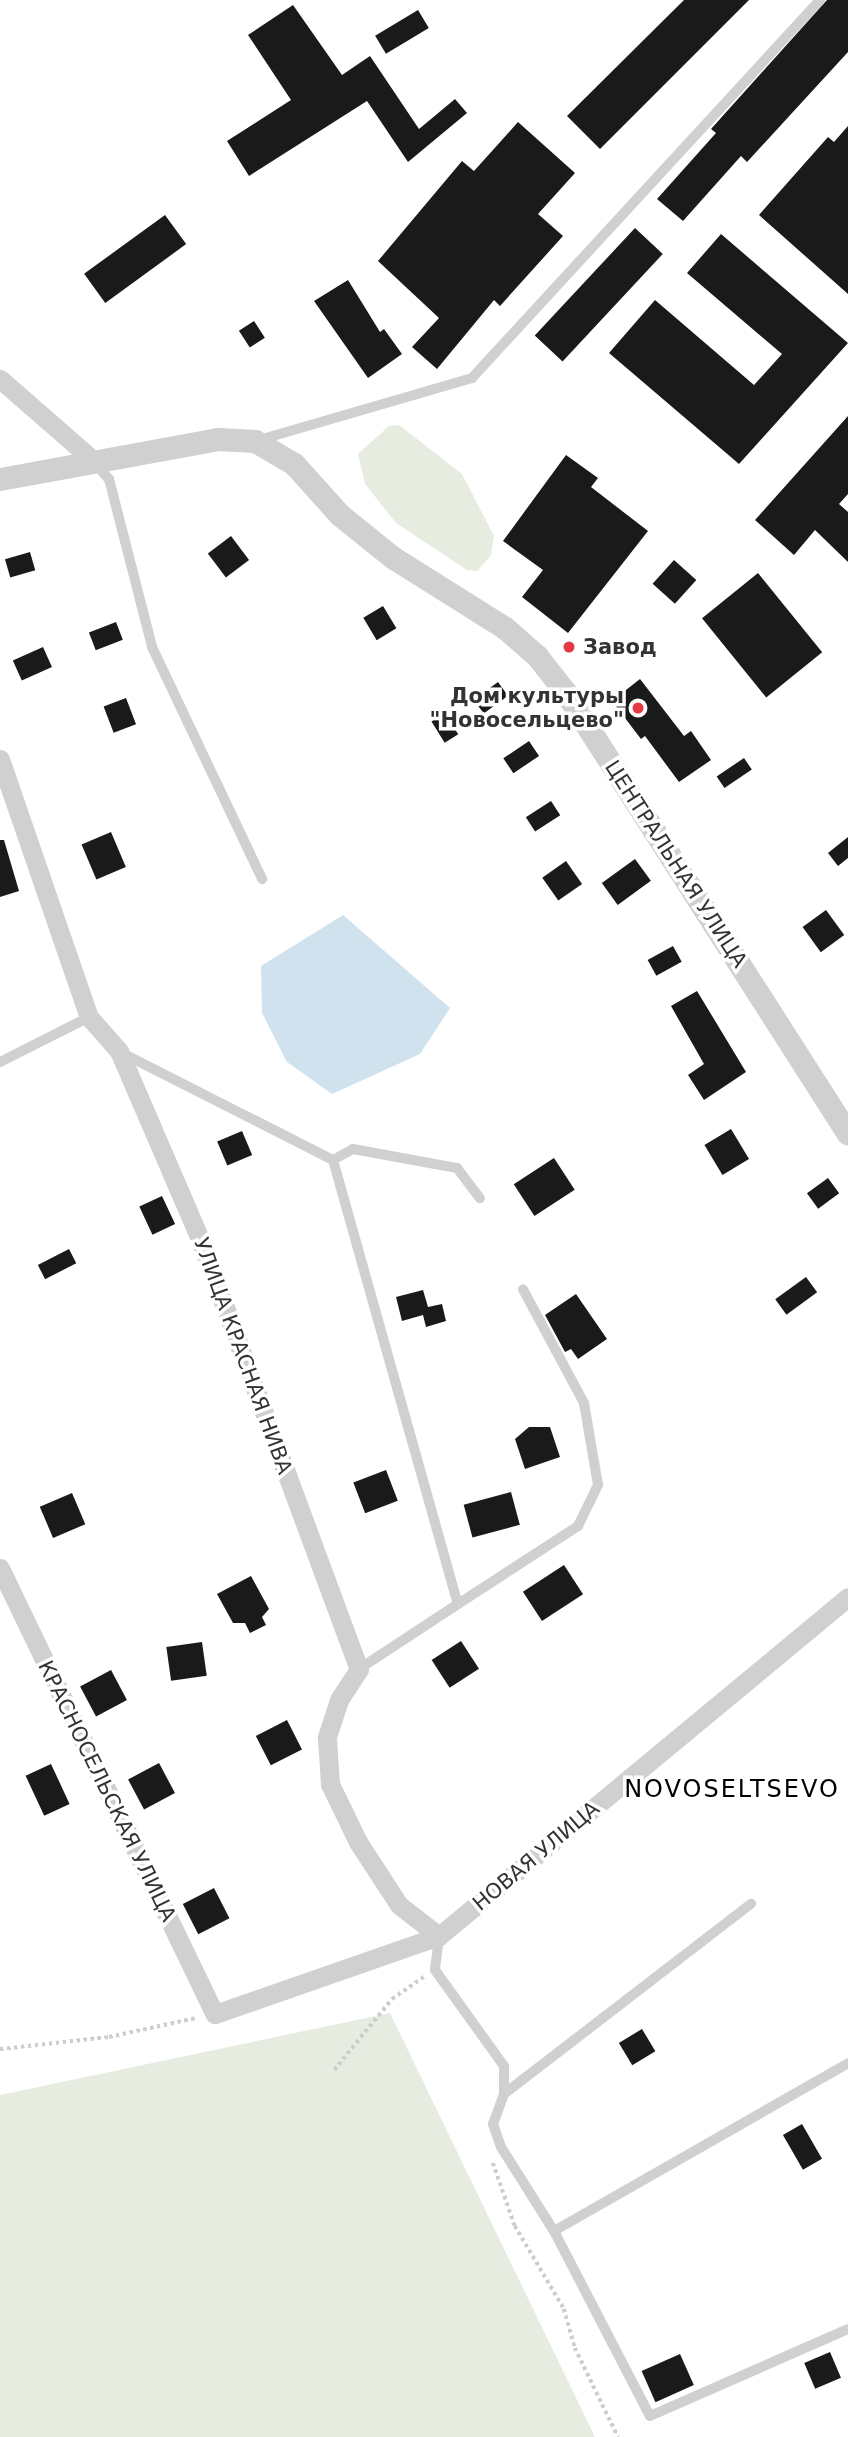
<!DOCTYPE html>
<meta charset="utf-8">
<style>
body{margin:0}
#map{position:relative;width:848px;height:2437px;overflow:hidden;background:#fff;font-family:"DejaVu Sans",sans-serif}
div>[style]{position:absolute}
.green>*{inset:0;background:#e6ecdf}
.water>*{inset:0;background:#cfe2ee}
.building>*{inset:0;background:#1a1a1a;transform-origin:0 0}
.path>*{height:3.5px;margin-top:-1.75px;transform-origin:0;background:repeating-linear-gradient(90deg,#cdcdcd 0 3.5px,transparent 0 7px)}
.service>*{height:10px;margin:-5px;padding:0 5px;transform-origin:5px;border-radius:5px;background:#d0d0d0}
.minor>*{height:19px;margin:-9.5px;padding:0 9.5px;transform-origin:9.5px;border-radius:9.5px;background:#d0d0d0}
.tertiary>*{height:23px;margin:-11.5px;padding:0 11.5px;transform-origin:11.5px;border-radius:11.5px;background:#d0d0d0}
.dots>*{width:19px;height:19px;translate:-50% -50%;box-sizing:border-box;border:4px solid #fff;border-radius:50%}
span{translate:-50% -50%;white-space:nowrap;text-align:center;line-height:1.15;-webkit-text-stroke:7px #fff;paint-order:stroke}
.poi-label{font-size:21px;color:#333;font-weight:700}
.left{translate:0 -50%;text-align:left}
.right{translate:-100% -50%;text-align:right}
.street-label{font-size:21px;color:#333}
.quarter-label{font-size:24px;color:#000;letter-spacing:2px}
</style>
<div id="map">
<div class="green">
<i style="clip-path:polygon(399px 425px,462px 474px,494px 536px,491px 555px,477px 571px,467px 570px,396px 523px,365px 484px,358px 454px,389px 426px)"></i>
<i style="clip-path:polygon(390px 2013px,595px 2437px,0 2437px,0 2095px)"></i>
</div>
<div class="water">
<i style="clip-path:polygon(343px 915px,450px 1008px,420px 1054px,332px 1094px,287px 1062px,262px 1013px,261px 966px)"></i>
</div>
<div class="building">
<i style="clip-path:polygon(684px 0,749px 0,600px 149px,567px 116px)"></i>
<i style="clip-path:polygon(827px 0,848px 0,848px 52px,747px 162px,741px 156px,683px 221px,657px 199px,716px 133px,711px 129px)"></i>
<i style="clip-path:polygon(293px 5px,342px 75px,370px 56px,419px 129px,455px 99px,467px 113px,408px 162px,367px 101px,249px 176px,227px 141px,291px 100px,248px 35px)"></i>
<i style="left:418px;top:10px;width:21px;height:50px;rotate:59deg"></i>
<i style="clip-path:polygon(518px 122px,575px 173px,538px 214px,563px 236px,500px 306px,494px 300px,437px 369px,412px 347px,439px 318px,378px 261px,462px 161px,474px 171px)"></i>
<i style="clip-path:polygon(848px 126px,848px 294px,759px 215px,828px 137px,834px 142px)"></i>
<i style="left:165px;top:215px;width:36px;height:100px;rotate:54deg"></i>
<i style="left:635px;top:228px;width:38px;height:147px;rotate:43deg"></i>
<i style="clip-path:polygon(721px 234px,848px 343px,739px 464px,609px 353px,655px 300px,754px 385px,782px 354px,687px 273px)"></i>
<i style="clip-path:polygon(348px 280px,380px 332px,384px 329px,402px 354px,368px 378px,314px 301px)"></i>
<i style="left:254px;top:321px;width:20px;height:18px;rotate:57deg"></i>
<i style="clip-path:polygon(848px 416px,848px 494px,839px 504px,848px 512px,848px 562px,815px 530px,794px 555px,755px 520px)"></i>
<i style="clip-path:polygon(566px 455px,598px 478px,591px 487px,648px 531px,568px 633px,522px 597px,543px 570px,503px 541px)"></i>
<i style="left:231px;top:536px;width:30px;height:29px;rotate:53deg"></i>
<i style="left:30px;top:552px;width:19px;height:26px;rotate:74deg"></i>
<i style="left:674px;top:560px;width:30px;height:32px;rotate:42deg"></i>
<i style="left:758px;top:573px;width:102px;height:72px;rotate:51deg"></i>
<i style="left:383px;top:606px;width:26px;height:23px;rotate:59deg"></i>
<i style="left:116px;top:622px;width:19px;height:29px;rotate:69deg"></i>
<i style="left:43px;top:647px;width:22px;height:33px;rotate:66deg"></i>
<i style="clip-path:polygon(640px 679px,684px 736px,691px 731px,711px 760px,679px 782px,645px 736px,641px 739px,612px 701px)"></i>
<i style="left:498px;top:682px;width:17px;height:30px;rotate:54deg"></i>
<i style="left:126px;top:698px;width:28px;height:24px;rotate:69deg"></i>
<i style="left:445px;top:713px;width:25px;height:16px;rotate:58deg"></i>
<i style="left:529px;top:741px;width:18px;height:31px;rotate:56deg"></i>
<i style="left:744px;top:758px;width:14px;height:33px;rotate:56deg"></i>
<i style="left:551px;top:801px;width:17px;height:30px;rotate:57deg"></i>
<i style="left:111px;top:832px;width:38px;height:32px;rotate:67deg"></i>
<i style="clip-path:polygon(848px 837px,848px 858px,838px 866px,828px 853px)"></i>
<i style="clip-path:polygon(0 840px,4px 840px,19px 891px,0 897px)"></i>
<i style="left:635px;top:859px;width:27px;height:41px;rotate:54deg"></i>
<i style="left:566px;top:861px;width:28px;height:29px;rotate:55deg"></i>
<i style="left:826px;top:910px;width:31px;height:29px;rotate:54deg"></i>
<i style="left:673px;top:946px;width:18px;height:29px;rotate:61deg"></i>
<i style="clip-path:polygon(697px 991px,746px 1072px,704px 1100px,688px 1075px,704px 1064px,671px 1006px)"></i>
<i style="left:731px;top:1129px;width:35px;height:31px;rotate:59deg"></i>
<i style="left:242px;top:1131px;width:26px;height:27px;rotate:67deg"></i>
<i style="left:554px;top:1158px;width:38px;height:48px;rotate:57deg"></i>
<i style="left:828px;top:1178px;width:19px;height:26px;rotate:54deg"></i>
<i style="left:162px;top:1196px;width:31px;height:25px;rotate:65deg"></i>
<i style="left:69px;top:1249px;width:16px;height:35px;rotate:63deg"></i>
<i style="left:806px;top:1277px;width:19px;height:38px;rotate:54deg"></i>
<i style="clip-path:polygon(423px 1290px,428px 1307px,442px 1304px,446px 1321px,426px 1327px,423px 1315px,402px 1321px,396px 1297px)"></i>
<i style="clip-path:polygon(576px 1294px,607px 1339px,578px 1359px,571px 1349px,565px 1352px,545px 1315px)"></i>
<i style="clip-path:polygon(529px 1427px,550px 1427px,560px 1457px,525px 1469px,515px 1439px)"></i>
<i style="left:386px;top:1470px;width:33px;height:35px;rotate:69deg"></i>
<i style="left:511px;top:1492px;width:34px;height:49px;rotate:75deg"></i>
<i style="left:72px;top:1493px;width:34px;height:35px;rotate:67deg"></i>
<i style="left:564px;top:1565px;width:35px;height:49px;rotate:57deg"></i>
<i style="clip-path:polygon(251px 1576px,269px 1609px,262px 1617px,266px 1625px,250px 1633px,245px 1623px,233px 1623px,217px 1594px)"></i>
<i style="left:461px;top:1641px;width:33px;height:35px;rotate:57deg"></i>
<i style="left:202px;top:1642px;width:34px;height:36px;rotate:82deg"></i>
<i style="left:111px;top:1670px;width:34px;height:35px;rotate:62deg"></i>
<i style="left:287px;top:1720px;width:33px;height:35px;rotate:63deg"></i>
<i style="left:159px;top:1763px;width:34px;height:35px;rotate:62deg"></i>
<i style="left:51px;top:1764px;width:44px;height:28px;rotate:65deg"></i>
<i style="left:214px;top:1888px;width:34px;height:35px;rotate:63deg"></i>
<i style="left:642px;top:2029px;width:26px;height:27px;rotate:59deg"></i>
<i style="left:802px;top:2124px;width:40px;height:22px;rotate:60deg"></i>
<i style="left:830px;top:2352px;width:28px;height:28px;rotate:67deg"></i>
<i style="left:680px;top:2354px;width:34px;height:42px;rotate:66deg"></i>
</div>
<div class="path">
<i style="left:0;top:2049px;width:110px;rotate:-6.3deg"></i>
<i style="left:109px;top:2037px;width:89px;rotate:-12.3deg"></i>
<i style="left:334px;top:2070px;width:92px;rotate:-50.8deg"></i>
<i style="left:392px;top:1999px;width:39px;rotate:-35deg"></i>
<i style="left:493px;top:2163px;width:67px;rotate:70.8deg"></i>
<i style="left:515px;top:2226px;width:96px;rotate:59.4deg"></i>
<i style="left:564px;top:2309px;width:41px;rotate:74.2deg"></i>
<i style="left:575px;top:2348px;width:99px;rotate:64.2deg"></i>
</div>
<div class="service">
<i style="left:259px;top:440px;width:222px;rotate:-16.2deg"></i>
<i style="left:472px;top:378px;width:514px;rotate:-47.37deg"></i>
<i style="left:94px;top:462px;width:23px;rotate:49deg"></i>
<i style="left:109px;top:479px;width:173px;rotate:75.6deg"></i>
<i style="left:152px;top:647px;width:257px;rotate:64.6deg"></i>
<i style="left:122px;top:1053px;width:237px;rotate:26.9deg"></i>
<i style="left:333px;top:1160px;width:23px;rotate:-29deg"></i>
<i style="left:353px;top:1149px;width:106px;rotate:10.4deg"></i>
<i style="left:457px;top:1168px;width:38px;rotate:53deg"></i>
<i style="left:0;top:1062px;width:100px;rotate:-26.8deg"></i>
<i style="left:333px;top:1160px;width:461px;rotate:74.3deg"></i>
<i style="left:458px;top:1604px;width:118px;rotate:146.7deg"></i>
<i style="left:458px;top:1604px;width:143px;rotate:-33deg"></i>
<i style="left:578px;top:1526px;width:46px;rotate:-64deg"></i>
<i style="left:598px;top:1485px;width:83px;rotate:-99.7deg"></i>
<i style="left:584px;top:1403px;width:129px;rotate:-118.2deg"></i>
<i style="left:439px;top:1937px;width:33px;rotate:97deg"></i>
<i style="left:435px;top:1970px;width:118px;rotate:54.3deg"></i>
<i style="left:504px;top:2066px;width:28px;rotate:90deg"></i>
<i style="left:504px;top:2094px;width:312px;rotate:-37.6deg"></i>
<i style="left:504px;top:2094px;width:32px;rotate:110deg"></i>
<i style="left:493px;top:2124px;width:24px;rotate:71deg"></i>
<i style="left:501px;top:2147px;width:99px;rotate:57.8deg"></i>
<i style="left:554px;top:2231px;width:339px;rotate:-29.7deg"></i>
<i style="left:554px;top:2231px;width:208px;rotate:62.6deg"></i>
<i style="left:650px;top:2416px;width:216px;rotate:-23.7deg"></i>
</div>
<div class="minor">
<i style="left:0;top:379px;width:125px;rotate:41.1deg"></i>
<i style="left:0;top:759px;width:273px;rotate:71deg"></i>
<i style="left:89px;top:1017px;width:45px;rotate:48.6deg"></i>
<i style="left:119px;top:1051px;width:202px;rotate:66.7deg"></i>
<i style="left:199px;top:1237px;width:461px;rotate:69.7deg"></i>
<i style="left:359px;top:1669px;width:37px;rotate:123deg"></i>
<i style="left:339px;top:1700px;width:40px;rotate:108deg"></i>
<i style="left:327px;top:1738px;width:46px;rotate:86.3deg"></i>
<i style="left:330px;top:1784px;width:64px;rotate:64.2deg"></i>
<i style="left:358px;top:1842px;width:75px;rotate:56.9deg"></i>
<i style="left:399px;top:1905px;width:51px;rotate:37.8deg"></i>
<i style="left:0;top:1568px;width:495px;rotate:64.3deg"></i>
<i style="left:215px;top:2014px;width:237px;rotate:-19.2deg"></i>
<i style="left:439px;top:1936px;width:531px;rotate:-39.65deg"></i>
</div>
<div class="tertiary">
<i style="left:0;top:479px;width:221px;rotate:-10.4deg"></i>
<i style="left:217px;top:439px;width:38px;rotate:3deg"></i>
<i style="left:255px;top:441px;width:45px;rotate:30.5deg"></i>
<i style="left:294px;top:464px;width:69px;rotate:48deg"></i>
<i style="left:340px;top:515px;width:67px;rotate:38.9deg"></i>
<i style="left:392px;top:557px;width:133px;rotate:32.1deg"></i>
<i style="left:505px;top:628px;width:43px;rotate:41.2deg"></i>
<i style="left:537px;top:656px;width:47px;rotate:51.9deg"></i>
<i style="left:566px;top:693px;width:523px;rotate:57.4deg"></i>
</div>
<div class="dots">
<i style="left:569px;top:647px;background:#e63946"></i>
<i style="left:638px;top:708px;background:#e63946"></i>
</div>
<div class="poi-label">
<span class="left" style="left:583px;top:647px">Завод</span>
<span class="right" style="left:624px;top:708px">Дом культуры<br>"Новосельцево"</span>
</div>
<div class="street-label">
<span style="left:676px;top:864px;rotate:57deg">ЦЕНТРАЛЬНАЯ УЛИЦА</span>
<span style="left:243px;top:1356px;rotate:70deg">УЛИЦА КРАСНАЯ НИВА</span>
<span style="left:107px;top:1791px;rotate:64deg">КРАСНОСЕЛЬСКАЯ УЛИЦА</span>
<span style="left:536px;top:1856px;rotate:-40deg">НОВАЯ УЛИЦА</span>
</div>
<div class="quarter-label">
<span style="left:732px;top:1790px">NOVOSELTSEVO</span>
</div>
</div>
